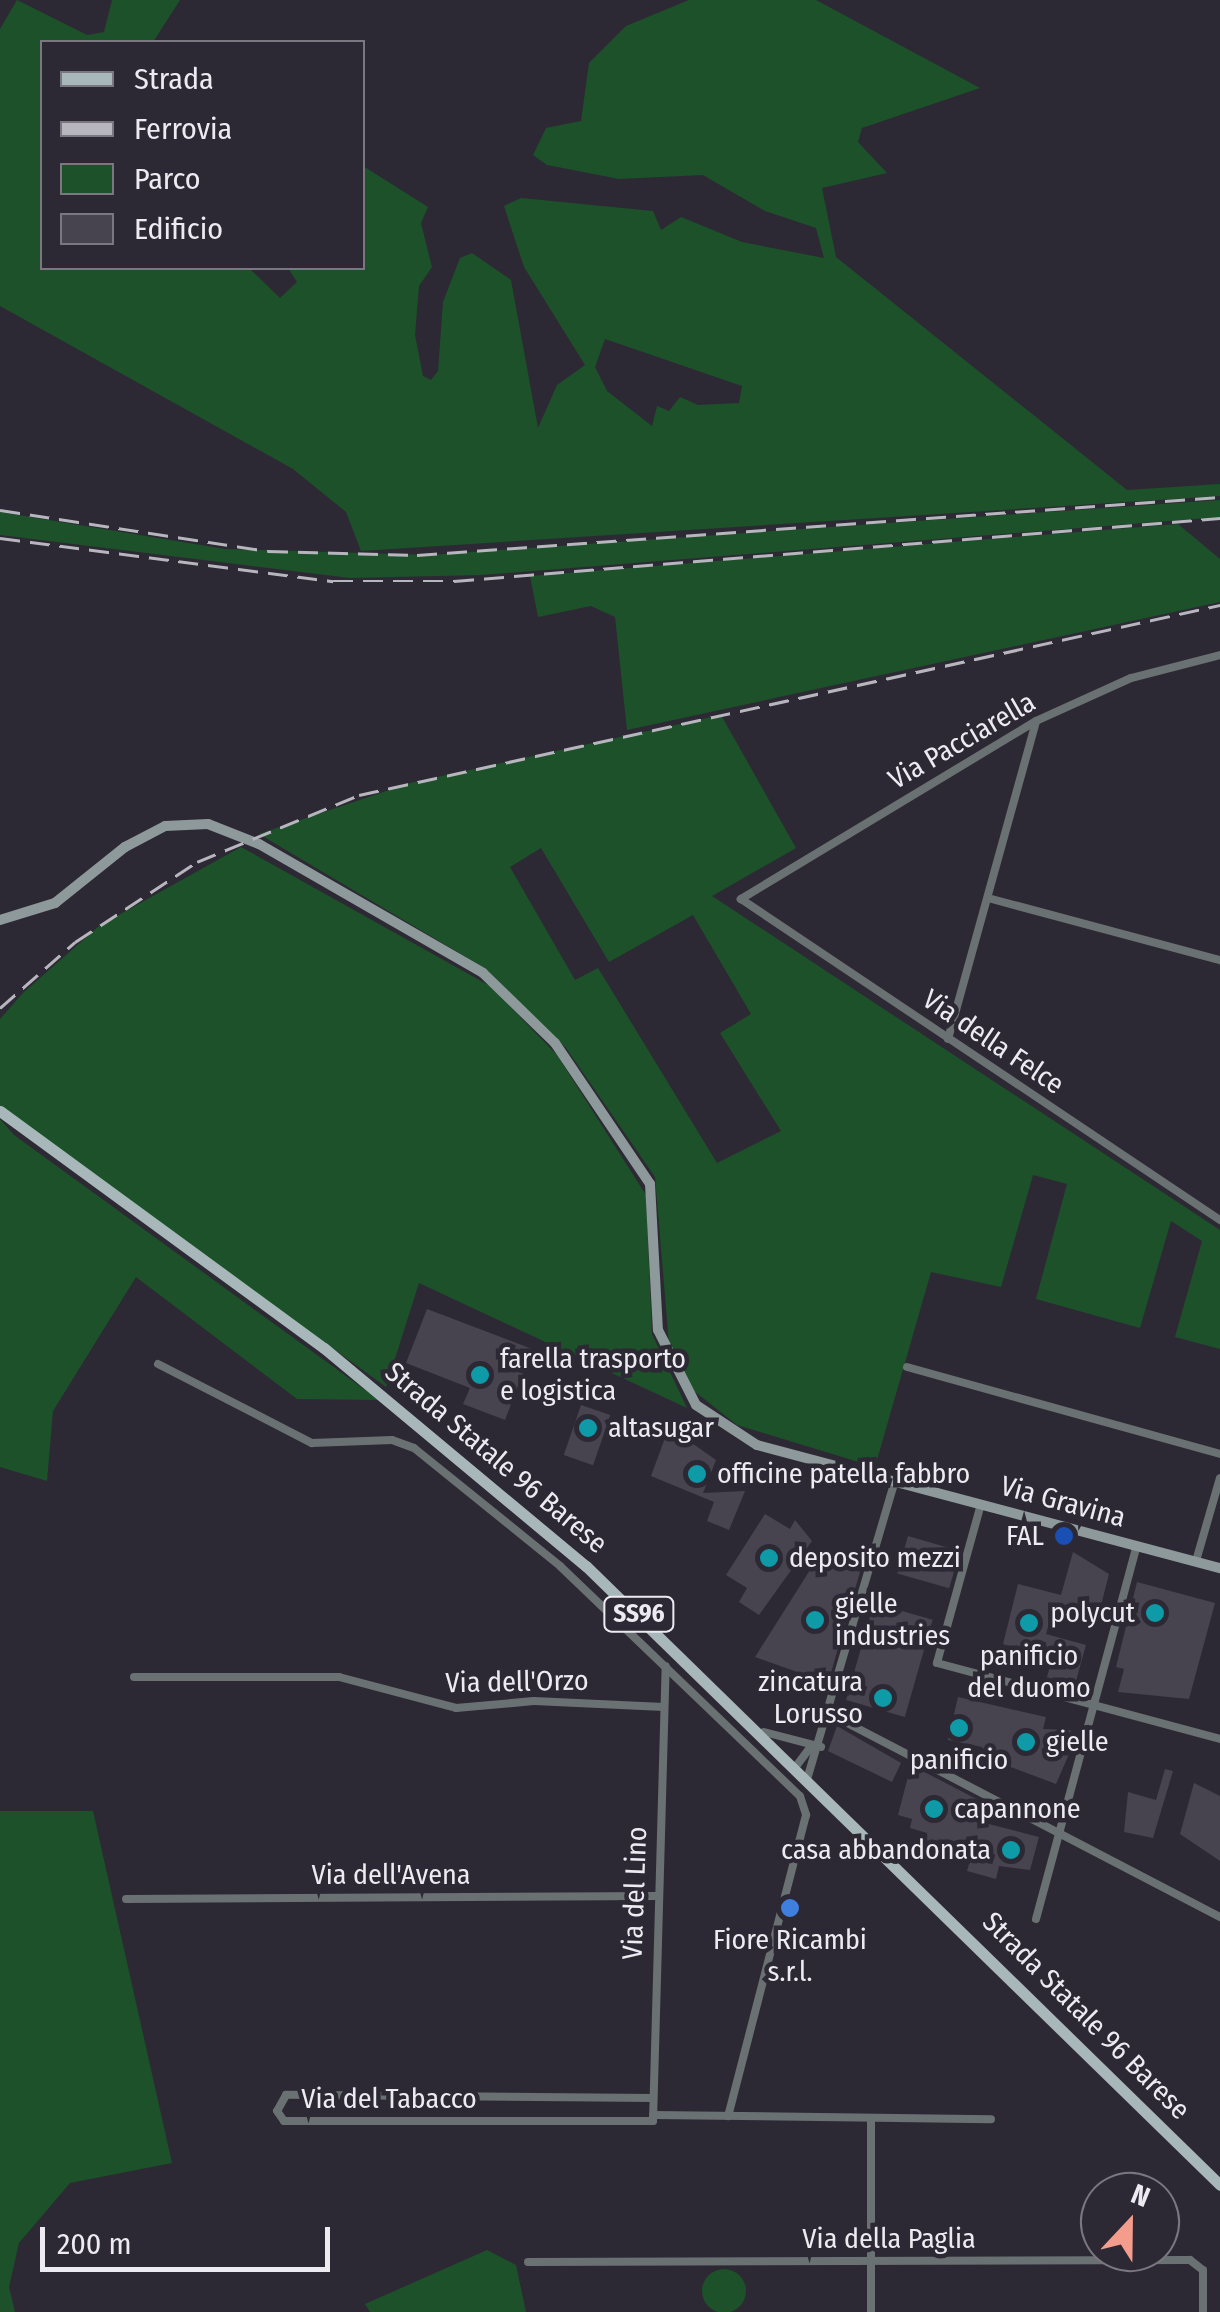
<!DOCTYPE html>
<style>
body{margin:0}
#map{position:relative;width:1220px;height:2312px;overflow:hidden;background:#2d2934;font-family:"Fira Sans Condensed",sans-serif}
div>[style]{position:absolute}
.green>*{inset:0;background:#1c512a}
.round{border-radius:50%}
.building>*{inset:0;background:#47434f;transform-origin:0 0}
.minor>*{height:8px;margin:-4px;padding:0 4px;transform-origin:4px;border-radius:4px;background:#6a7172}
.secondary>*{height:10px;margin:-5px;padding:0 5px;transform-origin:5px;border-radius:5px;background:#8d999a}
.primary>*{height:11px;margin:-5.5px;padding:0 5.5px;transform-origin:5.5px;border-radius:5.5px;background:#a8b7b9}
.rail>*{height:2.5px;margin-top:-1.25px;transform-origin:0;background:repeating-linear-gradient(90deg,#b7b5bd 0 20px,transparent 0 30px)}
.dots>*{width:28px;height:28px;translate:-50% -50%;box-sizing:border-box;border:5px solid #2d2934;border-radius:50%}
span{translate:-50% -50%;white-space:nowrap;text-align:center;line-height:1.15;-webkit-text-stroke:9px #2d2934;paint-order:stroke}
.shield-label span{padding:2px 8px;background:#2d2934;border:2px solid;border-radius:8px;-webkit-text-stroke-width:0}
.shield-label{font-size:25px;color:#edebf2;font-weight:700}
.street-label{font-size:28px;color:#edebf2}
.poi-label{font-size:28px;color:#edebf2}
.left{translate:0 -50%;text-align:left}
.right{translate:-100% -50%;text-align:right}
.legend{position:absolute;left:40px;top:40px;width:325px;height:230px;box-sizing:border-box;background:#2d2934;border:2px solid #7a7780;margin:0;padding:12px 18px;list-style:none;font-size:30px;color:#edebf2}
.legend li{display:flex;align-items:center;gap:20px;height:50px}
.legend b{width:50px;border:2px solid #7a7780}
.north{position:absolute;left:1080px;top:2172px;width:100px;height:100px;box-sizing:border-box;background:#2d2934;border:2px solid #7a7780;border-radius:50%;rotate:22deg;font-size:28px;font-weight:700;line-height:40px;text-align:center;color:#edebf2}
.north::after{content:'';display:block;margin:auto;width:35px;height:45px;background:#f49d8c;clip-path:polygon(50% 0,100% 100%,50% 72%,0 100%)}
.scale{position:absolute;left:40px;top:2227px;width:290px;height:45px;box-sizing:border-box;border:5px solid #edebf2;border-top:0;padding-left:12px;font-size:30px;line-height:35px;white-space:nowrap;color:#edebf2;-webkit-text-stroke:8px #2d2934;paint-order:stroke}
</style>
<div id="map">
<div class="green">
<i style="clip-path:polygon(evenodd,17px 0,87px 35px,104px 32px,112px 0,180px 0,153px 42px,42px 42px,42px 268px,249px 268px,280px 298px,297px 282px,288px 268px,362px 268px,363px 166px,428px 207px,421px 223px,432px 267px,419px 286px,415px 335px,423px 376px,431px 380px,438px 371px,443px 302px,460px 258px,472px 253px,511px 280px,538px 428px,557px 385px,585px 365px,524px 267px,504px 206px,521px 198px,653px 211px,661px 230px,681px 217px,742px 242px,824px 258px,816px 228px,765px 211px,703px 175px,619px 179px,547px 165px,533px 155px,546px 128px,581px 121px,589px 63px,626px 26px,689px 0,816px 0,980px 88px,862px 128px,858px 142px,887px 173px,822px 188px,836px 257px,1127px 490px,1220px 484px,1220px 496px,361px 551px,346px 512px,293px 469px,0 306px,0 29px,17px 0,605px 339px,742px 386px,739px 403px,698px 405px,680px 397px,669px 411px,657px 406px,652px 426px,607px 391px,595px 367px,605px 339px)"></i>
<i style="clip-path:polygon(1220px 500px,1220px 517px,481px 575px,350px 578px,0 535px,0 512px,225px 549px,429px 555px)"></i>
<i style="clip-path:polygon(1178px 524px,1220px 559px,1220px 602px,627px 730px,615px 617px,591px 606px,538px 617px,530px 576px)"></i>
<i style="clip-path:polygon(evenodd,721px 715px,796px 848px,712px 896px,1220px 1230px,1220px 1349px,1175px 1337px,1202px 1241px,1171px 1221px,1140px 1328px,1036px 1299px,1067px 1184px,1033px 1175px,1001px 1287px,931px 1272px,875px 1467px,737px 1425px,694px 1391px,669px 1344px,655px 1177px,566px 1048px,486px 969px,259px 834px,410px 783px,721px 715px,541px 848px,609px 962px,693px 915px,751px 1014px,720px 1033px,781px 1131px,717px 1163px,598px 968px,575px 980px,510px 867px,541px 848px)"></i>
<i style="clip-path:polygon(241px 847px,490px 986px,557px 1055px,646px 1195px,652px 1334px,687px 1408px,419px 1283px,386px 1387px,0 1106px,0 1019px,23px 993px,99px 926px)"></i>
<i style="clip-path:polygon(0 1119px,14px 1135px,379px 1400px,297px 1399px,136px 1277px,53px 1411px,47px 1481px,0 1467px)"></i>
<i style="clip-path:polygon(0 1811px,93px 1811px,172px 2163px,70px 2183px,19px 2243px,9px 2287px,15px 2312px,0 2312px)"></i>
<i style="clip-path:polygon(487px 2250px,516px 2265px,526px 2312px,370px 2312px,365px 2304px)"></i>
<i class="round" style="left:702px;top:2269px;width:44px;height:44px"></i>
</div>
<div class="building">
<i style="clip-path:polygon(427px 1309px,532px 1349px,505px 1420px,463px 1404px,470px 1388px,406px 1363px)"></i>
<i style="left:581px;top:1405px;width:31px;height:53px;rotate:19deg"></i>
<i style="clip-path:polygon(669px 1427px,716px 1460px,703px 1493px,745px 1491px,729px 1530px,707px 1521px,714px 1502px,651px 1476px)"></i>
<i style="clip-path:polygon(765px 1514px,790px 1529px,795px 1520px,812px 1541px,759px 1615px,739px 1602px,747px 1588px,726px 1575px)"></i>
<i style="left:908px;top:1536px;width:54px;height:39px;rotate:16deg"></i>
<i style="clip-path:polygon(822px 1551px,862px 1565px,828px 1683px,755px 1657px)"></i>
<i style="clip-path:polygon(1073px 1552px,1109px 1574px,1095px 1629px,1051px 1616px,1046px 1634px,1086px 1645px,1073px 1692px,1045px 1684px,1051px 1663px,1003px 1644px,1018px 1584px,1061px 1595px)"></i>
<i style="clip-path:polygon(1137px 1582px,1215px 1603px,1189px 1699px,1118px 1692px,1124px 1669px,1116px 1667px)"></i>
<i style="left:874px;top:1603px;width:61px;height:101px;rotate:16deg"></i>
<i style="clip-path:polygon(958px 1697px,1046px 1717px,1043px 1729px,1070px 1730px,1076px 1738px,1056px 1784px,995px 1761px,982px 1747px,948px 1740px)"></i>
<i style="clip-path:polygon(837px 1726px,901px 1763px,892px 1782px,828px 1751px)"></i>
<i style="clip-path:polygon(911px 1765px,986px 1804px,981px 1822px,1039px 1837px,1030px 1870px,999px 1866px,996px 1879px,967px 1871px,973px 1850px,958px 1846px,956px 1858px,945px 1855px,925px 1842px,927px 1833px,910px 1828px,912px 1819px,898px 1815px)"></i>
<i style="clip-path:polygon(1165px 1769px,1173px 1771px,1153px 1838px,1124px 1832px,1128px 1792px,1156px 1800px)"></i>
<i style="clip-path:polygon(1194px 1783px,1220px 1796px,1220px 1861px,1180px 1834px)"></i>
</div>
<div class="minor">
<i style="left:1220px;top:655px;width:92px;rotate:165.5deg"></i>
<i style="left:1131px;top:678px;width:104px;rotate:155.6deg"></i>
<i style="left:1036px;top:721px;width:345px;rotate:148.9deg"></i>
<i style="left:741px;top:899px;width:577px;rotate:33.83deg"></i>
<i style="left:988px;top:898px;width:240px;rotate:15deg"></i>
<i style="left:948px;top:1039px;width:330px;rotate:-74.5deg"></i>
<i style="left:158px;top:1364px;width:173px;rotate:27.2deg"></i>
<i style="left:312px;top:1443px;width:80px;rotate:-2.1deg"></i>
<i style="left:392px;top:1440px;width:23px;rotate:20deg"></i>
<i style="left:414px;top:1448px;width:188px;rotate:38.9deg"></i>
<i style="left:560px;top:1566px;width:332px;rotate:43.8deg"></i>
<i style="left:800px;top:1796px;width:20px;rotate:72deg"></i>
<i style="left:806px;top:1815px;width:311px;rotate:104.5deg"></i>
<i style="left:907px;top:1367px;width:325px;rotate:15.5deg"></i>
<i style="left:981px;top:1504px;width:165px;rotate:105.5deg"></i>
<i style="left:937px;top:1663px;width:293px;rotate:15deg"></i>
<i style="left:1196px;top:1561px;width:86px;rotate:-73.9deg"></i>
<i style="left:134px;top:1677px;width:205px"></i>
<i style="left:339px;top:1677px;width:121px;rotate:14.8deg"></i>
<i style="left:456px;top:1708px;width:78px;rotate:-5.1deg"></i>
<i style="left:534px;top:1701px;width:130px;rotate:2.6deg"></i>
<i style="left:830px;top:1714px;width:440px;rotate:27.5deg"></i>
<i style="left:764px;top:1732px;width:59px;rotate:14.7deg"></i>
<i style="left:797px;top:1765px;width:21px;rotate:-53deg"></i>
<i style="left:808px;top:1776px;width:309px;rotate:-73.6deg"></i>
<i style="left:126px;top:1899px;width:531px;rotate:-0.32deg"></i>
<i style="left:1036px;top:1919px;width:387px;rotate:-74.9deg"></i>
<i style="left:653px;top:2098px;width:367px;rotate:-179.5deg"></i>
<i style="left:286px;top:2095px;width:18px;rotate:119deg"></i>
<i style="left:277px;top:2111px;width:12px;rotate:55deg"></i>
<i style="left:284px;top:2121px;width:369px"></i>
<i style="left:653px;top:2121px;width:455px;rotate:-88.4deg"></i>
<i style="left:653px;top:2115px;width:338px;rotate:0.7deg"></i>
<i style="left:871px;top:2118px;width:194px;rotate:90deg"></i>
<i style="left:528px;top:2262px;width:662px;rotate:-0.17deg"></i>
<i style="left:1190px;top:2260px;width:16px;rotate:38deg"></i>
<i style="left:1203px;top:2270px;width:42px;rotate:90deg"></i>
</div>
<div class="secondary">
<i style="left:0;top:920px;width:58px;rotate:-17.2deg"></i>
<i style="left:55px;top:903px;width:90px;rotate:-38.7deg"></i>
<i style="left:125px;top:847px;width:45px;rotate:-27.7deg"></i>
<i style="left:165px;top:826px;width:43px;rotate:-2.7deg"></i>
<i style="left:208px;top:824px;width:55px;rotate:21.4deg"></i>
<i style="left:259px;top:844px;width:258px;rotate:29.9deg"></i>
<i style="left:483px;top:973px;width:100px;rotate:44.2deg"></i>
<i style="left:555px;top:1043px;width:170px;rotate:56deg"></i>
<i style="left:650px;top:1184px;width:146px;rotate:86.9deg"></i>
<i style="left:658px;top:1330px;width:84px;rotate:63.1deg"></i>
<i style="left:696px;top:1405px;width:73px;rotate:33.3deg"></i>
<i style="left:757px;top:1445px;width:479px;rotate:14.9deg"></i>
</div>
<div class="primary">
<i style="left:0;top:1111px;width:401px;rotate:36.2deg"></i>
<i style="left:324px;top:1348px;width:341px;rotate:39.8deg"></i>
<i style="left:586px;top:1566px;width:886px;rotate:44.31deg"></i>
</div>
<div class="rail">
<i style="left:0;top:510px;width:271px;rotate:8.7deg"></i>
<i style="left:268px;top:551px;width:149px;rotate:1.5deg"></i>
<i style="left:417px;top:555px;width:805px;rotate:-4.13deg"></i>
<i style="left:0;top:538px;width:336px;rotate:7.4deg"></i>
<i style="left:333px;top:581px;width:121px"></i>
<i style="left:454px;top:581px;width:769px;rotate:-4.7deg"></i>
<i style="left:0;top:1008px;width:100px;rotate:-41.3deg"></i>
<i style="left:75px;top:942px;width:146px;rotate:-33.3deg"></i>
<i style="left:197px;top:862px;width:175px;rotate:-22.5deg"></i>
<i style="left:359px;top:795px;width:882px;rotate:-12.44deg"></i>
</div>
<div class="dots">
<i style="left:480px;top:1375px;background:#0f9aa8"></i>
<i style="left:588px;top:1428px;background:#0f9aa8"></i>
<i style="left:697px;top:1474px;background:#0f9aa8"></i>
<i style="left:1064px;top:1536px;background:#1a4fb4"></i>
<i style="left:769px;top:1558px;background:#0f9aa8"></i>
<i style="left:1155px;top:1613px;background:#0f9aa8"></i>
<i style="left:815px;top:1620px;background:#0f9aa8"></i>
<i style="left:1029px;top:1623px;background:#0f9aa8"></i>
<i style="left:883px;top:1698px;background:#0f9aa8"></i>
<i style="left:959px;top:1728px;background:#0f9aa8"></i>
<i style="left:1026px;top:1742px;background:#0f9aa8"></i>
<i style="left:934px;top:1809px;background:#0f9aa8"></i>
<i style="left:1011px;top:1850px;background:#0f9aa8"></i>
<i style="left:790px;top:1908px;background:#3f7fe0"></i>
</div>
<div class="shield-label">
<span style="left:639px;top:1614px">SS96</span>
</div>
<div class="street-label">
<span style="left:962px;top:741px;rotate:-30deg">Via Pacciarella</span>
<span style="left:993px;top:1042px;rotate:34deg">Via della Felce</span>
<span style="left:496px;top:1458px;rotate:40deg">Strada Statale 96 Barese</span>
<span style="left:1063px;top:1502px;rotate:15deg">Via Gravina</span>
<span style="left:517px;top:1682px;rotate:-1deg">Via dell'Orzo</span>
<span style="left:391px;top:1875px">Via dell'Avena</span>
<span style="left:635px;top:1893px;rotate:-88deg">Via del Lino</span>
<span style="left:1086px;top:2016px;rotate:45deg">Strada Statale 96 Barese</span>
<span style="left:389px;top:2099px">Via del Tabacco</span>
<span style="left:889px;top:2239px">Via della Paglia</span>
</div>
<div class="poi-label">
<span class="left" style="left:500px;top:1375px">farella trasporto<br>e logistica</span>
<span class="left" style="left:608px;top:1428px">altasugar</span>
<span class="left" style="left:717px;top:1474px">officine patella fabbro</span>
<span class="right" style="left:1044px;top:1536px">FAL</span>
<span class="left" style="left:789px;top:1558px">deposito mezzi</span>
<span class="left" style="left:835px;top:1620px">gielle<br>industries</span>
<span class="right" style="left:1135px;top:1613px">polycut</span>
<span style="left:1029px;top:1672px">panificio<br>del duomo</span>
<span class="right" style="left:863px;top:1698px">zincatura<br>Lorusso</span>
<span class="left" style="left:1046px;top:1742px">gielle</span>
<span style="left:959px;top:1760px">panificio</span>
<span class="left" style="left:954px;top:1809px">capannone</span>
<span class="right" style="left:991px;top:1850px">casa abbandonata</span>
<span style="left:790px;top:1956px">Fiore Ricambi<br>s.r.l.</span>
</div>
<ul class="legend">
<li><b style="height:12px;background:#a8b7b9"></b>Strada</li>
<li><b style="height:12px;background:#b7b5bd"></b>Ferrovia</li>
<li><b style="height:28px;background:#1c512a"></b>Parco</li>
<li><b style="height:28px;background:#47434f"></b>Edificio</li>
</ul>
<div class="north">N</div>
<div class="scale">200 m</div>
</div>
